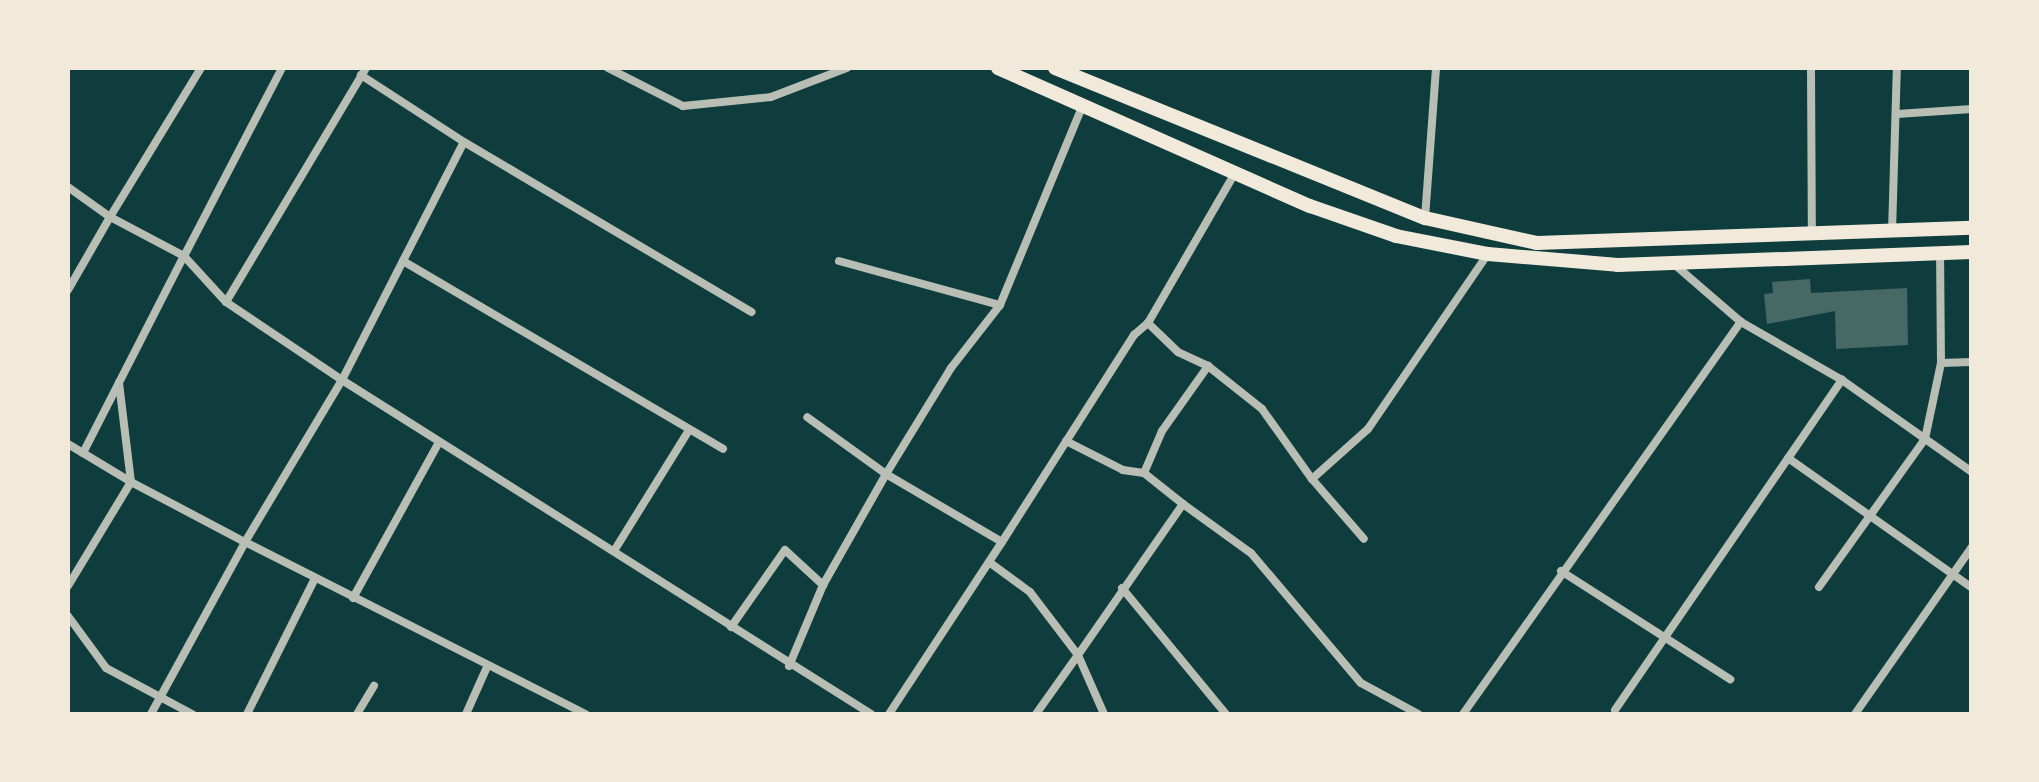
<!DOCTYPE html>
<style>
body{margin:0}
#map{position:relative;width:2039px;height:782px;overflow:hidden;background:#0f3d3e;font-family:Rubik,sans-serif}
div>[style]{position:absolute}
.building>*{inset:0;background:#486865}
.minor>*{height:8px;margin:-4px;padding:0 4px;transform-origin:4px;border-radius:4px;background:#b8beb3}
.trunk>*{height:14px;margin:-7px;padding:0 7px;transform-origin:7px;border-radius:7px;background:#f1e9da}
span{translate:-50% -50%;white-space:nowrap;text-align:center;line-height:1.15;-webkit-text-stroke:8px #f1e9da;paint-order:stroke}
.frame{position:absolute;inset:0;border:70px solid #f1e9da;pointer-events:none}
</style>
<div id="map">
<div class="building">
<i style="clip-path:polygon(1810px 279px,1811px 293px,1907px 288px,1908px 345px,1836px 349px,1835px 311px,1767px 324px,1764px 294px,1773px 293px,1772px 282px)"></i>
</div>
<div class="minor">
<i style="left:282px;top:68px;width:212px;rotate:117.5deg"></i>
<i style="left:184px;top:256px;width:62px;rotate:47.6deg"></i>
<i style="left:226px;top:302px;width:273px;rotate:-59.1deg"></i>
<i style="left:608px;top:68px;width:84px;rotate:26.9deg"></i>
<i style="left:683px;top:106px;width:88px;rotate:-5.8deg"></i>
<i style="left:771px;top:97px;width:81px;rotate:-20.9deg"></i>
<i style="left:1811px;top:68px;width:168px;rotate:89.7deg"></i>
<i style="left:1897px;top:114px;width:75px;rotate:-3.8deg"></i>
<i style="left:464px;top:142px;width:334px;rotate:30.6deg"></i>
<i style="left:68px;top:187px;width:52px;rotate:35.5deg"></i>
<i style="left:110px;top:217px;width:84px;rotate:119.9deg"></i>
<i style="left:1425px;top:218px;width:150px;rotate:-85.8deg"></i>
<i style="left:1892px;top:232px;width:164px;rotate:-88.3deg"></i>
<i style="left:403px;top:261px;width:371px;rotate:30.4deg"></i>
<i style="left:839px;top:261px;width:167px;rotate:15.3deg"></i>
<i style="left:1000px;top:305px;width:80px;rotate:127.9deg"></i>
<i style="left:951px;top:368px;width:124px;rotate:121.5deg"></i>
<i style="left:886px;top:474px;width:134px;rotate:30.4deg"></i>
<i style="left:1002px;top:542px;width:206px;rotate:123.3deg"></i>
<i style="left:1675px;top:265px;width:87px;rotate:40.8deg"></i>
<i style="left:1741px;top:322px;width:116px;rotate:29.9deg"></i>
<i style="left:1842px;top:380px;width:159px;rotate:35.3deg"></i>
<i style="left:226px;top:302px;width:140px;rotate:33.9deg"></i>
<i style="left:342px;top:380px;width:267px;rotate:-62.9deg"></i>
<i style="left:464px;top:142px;width:123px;rotate:-147deg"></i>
<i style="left:1000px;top:305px;width:217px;rotate:-67.5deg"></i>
<i style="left:1941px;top:363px;width:31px;rotate:-2deg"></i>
<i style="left:1208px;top:366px;width:69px;rotate:38.5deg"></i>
<i style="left:1262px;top:409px;width:86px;rotate:54.5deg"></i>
<i style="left:1312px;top:479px;width:75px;rotate:-41.8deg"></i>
<i style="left:1368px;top:429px;width:212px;rotate:-55.6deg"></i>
<i style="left:1066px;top:441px;width:64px;rotate:27deg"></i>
<i style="left:1123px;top:470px;width:21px;rotate:8deg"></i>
<i style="left:1144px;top:473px;width:46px;rotate:-66.8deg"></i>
<i style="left:1162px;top:431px;width:80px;rotate:-54.7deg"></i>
<i style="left:1208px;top:366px;width:33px;rotate:-155deg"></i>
<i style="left:1178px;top:352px;width:42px;rotate:-136deg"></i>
<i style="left:68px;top:444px;width:17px;rotate:31deg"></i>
<i style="left:83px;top:453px;width:221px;rotate:-62.9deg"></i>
<i style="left:184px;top:256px;width:84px;rotate:-152.2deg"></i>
<i style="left:110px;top:217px;width:175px;rotate:-58.6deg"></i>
<i style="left:83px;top:453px;width:56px;rotate:31.1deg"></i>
<i style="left:131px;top:482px;width:100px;rotate:-96.9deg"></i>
<i style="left:1788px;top:458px;width:225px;rotate:35.2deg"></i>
<i style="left:1312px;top:479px;width:79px;rotate:49.1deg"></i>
<i style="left:1183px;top:504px;width:84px;rotate:35.8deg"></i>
<i style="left:1251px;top:553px;width:170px;rotate:49.8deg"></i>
<i style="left:1361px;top:683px;width:65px;rotate:28.5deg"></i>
<i style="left:1002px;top:542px;width:246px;rotate:-57.5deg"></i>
<i style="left:1134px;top:335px;width:18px;rotate:-41deg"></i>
<i style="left:1148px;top:323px;width:173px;rotate:-59.9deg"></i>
<i style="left:614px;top:551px;width:142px;rotate:-58.2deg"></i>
<i style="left:989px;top:562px;width:51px;rotate:36.2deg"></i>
<i style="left:1030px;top:592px;width:79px;rotate:52.7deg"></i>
<i style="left:1078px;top:655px;width:184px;rotate:-55.2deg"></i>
<i style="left:1183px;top:504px;width:50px;rotate:-141.5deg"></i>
<i style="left:1561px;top:571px;width:201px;rotate:32.6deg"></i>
<i style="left:68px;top:586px;width:122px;rotate:-58.8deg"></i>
<i style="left:131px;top:482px;width:129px;rotate:27.8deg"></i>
<i style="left:245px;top:542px;width:189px;rotate:-59.1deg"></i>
<i style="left:342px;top:380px;width:626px;rotate:32.27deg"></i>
<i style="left:1819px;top:587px;width:182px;rotate:-54.4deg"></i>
<i style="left:1925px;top:439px;width:78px;rotate:-78.1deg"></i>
<i style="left:1941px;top:363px;width:109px;rotate:-90.5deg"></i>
<i style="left:1122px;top:588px;width:163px;rotate:50.5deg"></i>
<i style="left:353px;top:598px;width:178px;rotate:-61.1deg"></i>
<i style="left:68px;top:616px;width:64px;rotate:53.8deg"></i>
<i style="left:106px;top:668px;width:98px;rotate:28.1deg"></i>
<i style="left:731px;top:627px;width:94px;rotate:-55deg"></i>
<i style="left:785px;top:550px;width:52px;rotate:42.6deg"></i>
<i style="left:823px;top:585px;width:128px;rotate:-60.4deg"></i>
<i style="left:886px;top:474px;width:97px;rotate:-144.2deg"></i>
<i style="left:789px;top:666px;width:88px;rotate:-67.2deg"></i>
<i style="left:1615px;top:710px;width:401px;rotate:-55.5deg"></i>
<i style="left:151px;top:714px;width:196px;rotate:-61.3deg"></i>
<i style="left:245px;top:542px;width:382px;rotate:26.8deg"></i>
<i style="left:247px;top:714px;width:152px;rotate:-63.4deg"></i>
<i style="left:357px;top:714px;width:33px;rotate:-59deg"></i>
<i style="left:466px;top:714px;width:51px;rotate:-65.9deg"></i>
<i style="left:1036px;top:714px;width:72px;rotate:-54.6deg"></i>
<i style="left:1078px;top:655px;width:64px;rotate:66.2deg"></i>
<i style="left:1463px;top:714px;width:481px;rotate:-54.7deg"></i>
<i style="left:1855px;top:714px;width:204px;rotate:-55deg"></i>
</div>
<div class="trunk">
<i style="left:998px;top:68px;width:341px;rotate:23.9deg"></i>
<i style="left:1310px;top:206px;width:91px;rotate:19.2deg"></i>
<i style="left:1396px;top:236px;width:94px;rotate:11.1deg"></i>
<i style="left:1488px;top:254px;width:130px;rotate:4.8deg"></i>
<i style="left:1618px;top:265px;width:354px;rotate:-2.1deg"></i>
<i style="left:1055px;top:68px;width:399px;rotate:22.1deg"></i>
<i style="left:1425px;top:218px;width:115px;rotate:12.6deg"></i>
<i style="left:1537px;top:243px;width:435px;rotate:-2deg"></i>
</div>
<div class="frame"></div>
</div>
